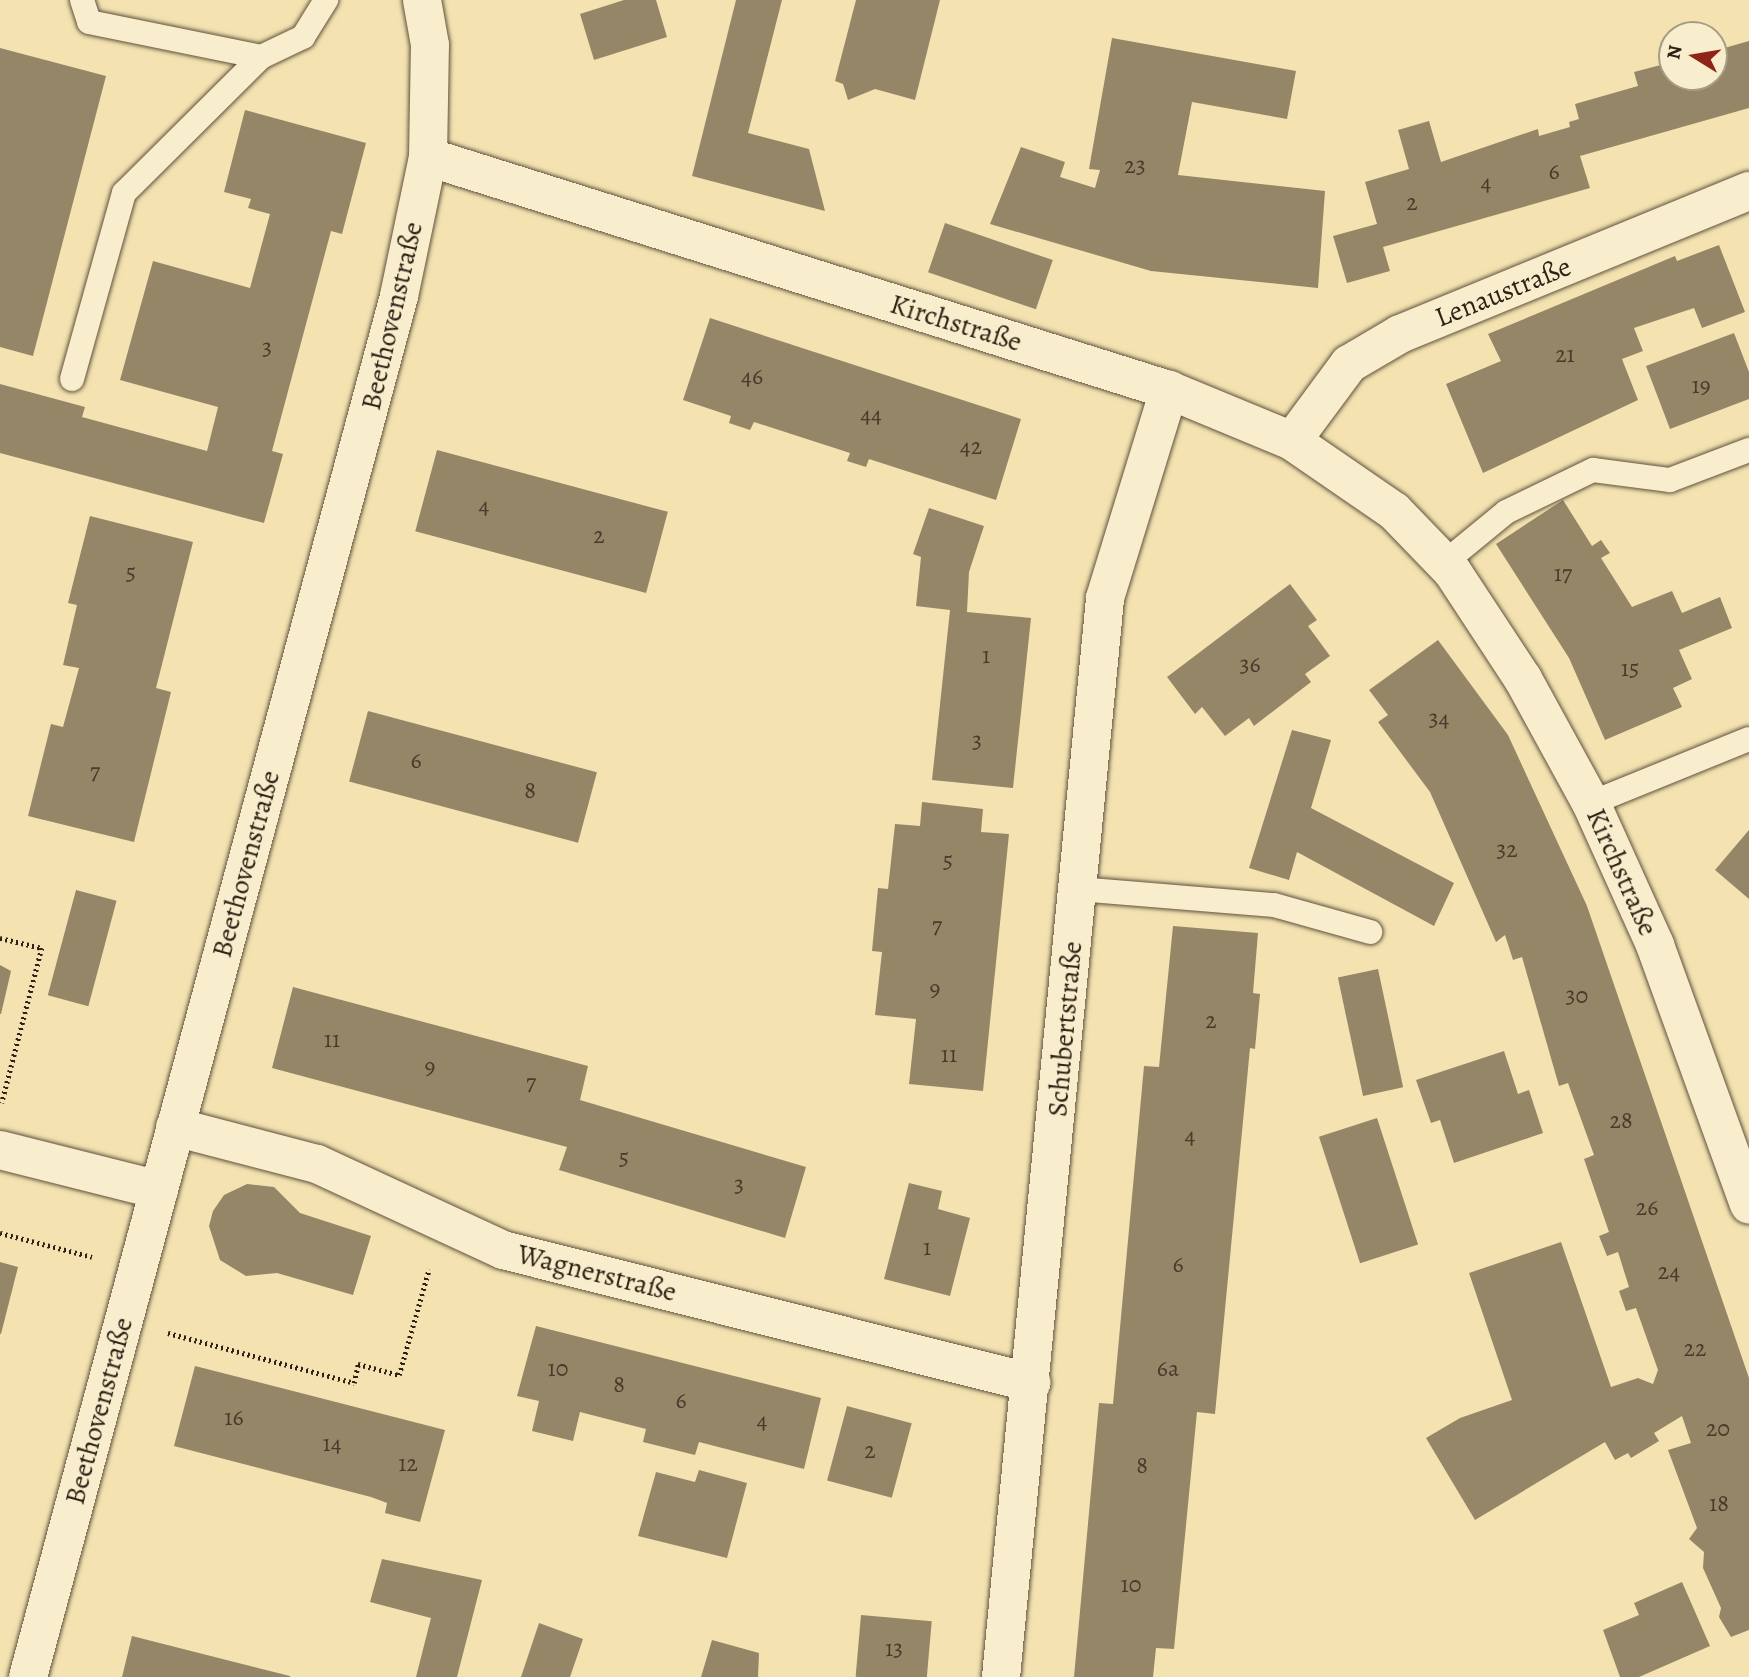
<!DOCTYPE html>
<meta charset="utf-8">
<style>
body{margin:0}
#map{position:relative;width:1749px;height:1677px;overflow:hidden;background:#f4e3b1;font-family:Alegreya,serif}
div>[style]{position:absolute}
.building>*{inset:0;background:#958668;transform-origin:0 0}
.path>*{height:4.5px;margin-top:-2.25px;transform-origin:0;background:repeating-linear-gradient(90deg,#2e2218 0 2px,transparent 0 5.5px)}
.roads{filter:drop-shadow(0 0 2px #60523e) drop-shadow(0 0 2px #60523e)}
.service>*{height:24px;margin:-12px;padding:0 12px;transform-origin:12px;border-radius:12px;background:#f8edcc}
.minor>*{height:38px;margin:-19px;padding:0 19px;transform-origin:19px;border-radius:19px;background:#f8edcc}
.secondary>*{height:38px;margin:-19px;padding:0 19px;transform-origin:19px;border-radius:19px;background:#f8edcc}
span{translate:-50% -50%;white-space:nowrap;text-align:center;line-height:1.15;-webkit-text-stroke:5px #f8edcc;paint-order:stroke}
.number-label{font-size:24px;color:#483b2c}
.number-label span{-webkit-text-stroke-width:0}
.street-label{font-size:28px;color:#2e2218}
.north{position:absolute;left:1658px;top:21px;width:70px;height:70px;box-sizing:border-box;background:#f8edcc;border:2px solid #a79c84;border-radius:50%;rotate:281deg;font-size:19px;font-weight:700;line-height:28px;text-align:center;color:#2e2218}
.north::after{content:'';display:block;margin:auto;width:24px;height:32px;background:#8f2418;clip-path:polygon(50% 0,100% 100%,50% 72%,0 100%)}
</style>
<div id="map">
<div class="building">
<i style="clip-path:polygon(624px 0,656px 0,667px 37px,594px 60px,580px 14px)"></i>
<i style="clip-path:polygon(736px 0,782px 0,748px 133px,809px 149px,825px 211px,692px 176px)"></i>
<i style="clip-path:polygon(856px 0,940px 0,915px 100px,875px 89px,848px 100px,843px 84px,835px 81px)"></i>
<i style="clip-path:polygon(1112px 38px,1296px 71px,1287px 119px,1192px 102px,1178px 175px,1325px 191px,1318px 288px,1151px 271px,990px 224px,1021px 147px,1065px 162px,1060px 177px,1095px 188px,1100px 170px,1089px 169px)"></i>
<i style="clip-path:polygon(1749px 41px,1749px 108px,1580px 156px,1590px 188px,1383px 247px,1390px 271px,1347px 283px,1333px 236px,1377px 224px,1365px 182px,1409px 169px,1398px 130px,1429px 121px,1441px 162px,1538px 129px,1539px 136px,1570px 127px,1569px 122px,1579px 119px,1575px 104px,1638px 86px,1634px 72px,1672px 62px,1672px 77px,1714px 77px,1714px 51px)"></i>
<i style="clip-path:polygon(0 48px,106px 76px,33px 356px,0 347px)"></i>
<i style="clip-path:polygon(245px 110px,366px 143px,342px 234px,331px 231px,272px 451px,283px 454px,264px 523px,0 453px,0 384px,85px 407px,82px 417px,207px 451px,218px 407px,120px 380px,153px 261px,250px 288px,270px 214px,248px 208px,251px 199px,224px 192px)"></i>
<i style="left:945px;top:223px;width:114px;height:52px;rotate:19deg"></i>
<i style="clip-path:polygon(1719px 245px,1745px 312px,1702px 328px,1694px 308px,1634px 328px,1643px 351px,1622px 359px,1638px 400px,1483px 473px,1446px 384px,1501px 361px,1488px 334px,1675px 256px,1677px 261px)"></i>
<i style="clip-path:polygon(710px 318px,1021px 419px,996px 500px,869px 459px,866px 467px,847px 461px,850px 453px,754px 422px,750px 430px,729px 423px,731px 416px,683px 400px)"></i>
<i style="clip-path:polygon(1734px 333px,1749px 372px,1749px 399px,1670px 429px,1646px 366px)"></i>
<i style="left:437px;top:450px;width:239px;height:84px;rotate:15deg"></i>
<i style="clip-path:polygon(1563px 500px,1592px 546px,1601px 540px,1610px 553px,1601px 558px,1632px 607px,1672px 591px,1682px 613px,1720px 597px,1732px 628px,1679px 650px,1692px 679px,1673px 688px,1682px 707px,1605px 740px,1569px 658px,1496px 544px)"></i>
<i style="clip-path:polygon(929px 508px,984px 526px,969px 572px,967px 612px,1031px 618px,1013px 788px,932px 780px,950px 610px,916px 606px,921px 557px,913px 554px)"></i>
<i style="clip-path:polygon(90px 516px,193px 542px,156px 688px,171px 692px,134px 842px,28px 816px,51px 724px,63px 727px,79px 668px,63px 665px,77px 605px,68px 603px)"></i>
<i style="clip-path:polygon(1290px 584px,1317px 620px,1308px 626px,1330px 656px,1305px 674px,1311px 682px,1254px 726px,1249px 718px,1225px 736px,1202px 707px,1195px 714px,1167px 677px)"></i>
<i style="clip-path:polygon(1438px 640px,1508px 735px,1587px 906px,1749px 1378px,1749px 1630px,1731px 1637px,1719px 1617px,1721px 1608px,1703px 1568px,1704px 1552px,1689px 1539px,1697px 1528px,1668px 1450px,1691px 1443px,1682px 1416px,1654px 1433px,1659px 1441px,1631px 1458px,1628px 1453px,1615px 1460px,1605px 1442px,1475px 1520px,1426px 1438px,1460px 1418px,1512px 1400px,1469px 1273px,1561px 1242px,1611px 1387px,1638px 1378px,1653px 1384px,1658px 1370px,1636px 1308px,1626px 1311px,1619px 1291px,1629px 1287px,1618px 1252px,1607px 1256px,1599px 1236px,1609px 1232px,1584px 1159px,1594px 1155px,1568px 1083px,1559px 1086px,1522px 957px,1513px 960px,1505px 935px,1496px 942px,1430px 792px,1378px 722px,1388px 715px,1369px 690px)"></i>
<i style="left:368px;top:711px;width:237px;height:73px;rotate:15deg"></i>
<i style="clip-path:polygon(1292px 730px,1331px 740px,1311px 808px,1454px 883px,1434px 926px,1297px 852px,1289px 880px,1249px 868px)"></i>
<i style="clip-path:polygon(922px 802px,983px 809px,981px 832px,1009px 834px,983px 1091px,909px 1084px,916px 1019px,875px 1015px,882px 952px,872px 951px,878px 888px,888px 889px,895px 824px,920px 826px)"></i>
<i style="clip-path:polygon(1749px 830px,1749px 899px,1715px 870px)"></i>
<i style="left:76px;top:890px;width:42px;height:109px;rotate:15deg"></i>
<i style="clip-path:polygon(1173px 926px,1258px 933px,1253px 993px,1260px 994px,1255px 1049px,1250px 1048px,1215px 1414px,1197px 1412px,1174px 1649px,1156px 1648px,1153px 1677px,1074px 1677px,1099px 1403px,1113px 1404px,1144px 1066px,1159px 1067px)"></i>
<i style="clip-path:polygon(0 965px,11px 971px,1px 1014px,0 1014px)"></i>
<i style="left:1378px;top:969px;width:121px;height:41px;rotate:78deg"></i>
<i style="clip-path:polygon(293px 987px,588px 1066px,580px 1100px,806px 1167px,785px 1238px,559px 1170px,567px 1147px,272px 1068px)"></i>
<i style="clip-path:polygon(1504px 1051px,1518px 1094px,1529px 1090px,1543px 1133px,1454px 1163px,1440px 1120px,1431px 1123px,1416px 1080px)"></i>
<i style="left:1377px;top:1118px;width:133px;height:61px;rotate:72deg"></i>
<i style="clip-path:polygon(909px 1183px,942px 1191px,938px 1209px,970px 1218px,950px 1296px,884px 1279px)"></i>
<i style="clip-path:polygon(247px 1184px,274px 1187px,300px 1213px,371px 1236px,353px 1295px,277px 1273px,246px 1276px,220px 1260px,209px 1226px,213px 1211px,224px 1195px)"></i>
<i style="clip-path:polygon(0 1262px,18px 1267px,1px 1334px,0 1334px)"></i>
<i style="clip-path:polygon(536px 1326px,821px 1398px,804px 1469px,699px 1442px,695px 1455px,643px 1442px,646px 1429px,580px 1412px,573px 1441px,532px 1431px,539px 1401px,517px 1396px)"></i>
<i style="clip-path:polygon(195px 1366px,445px 1430px,420px 1522px,385px 1513px,387px 1503px,371px 1497px,174px 1446px)"></i>
<i style="left:847px;top:1406px;width:67px;height:77px;rotate:15deg"></i>
<i style="clip-path:polygon(699px 1470px,747px 1483px,727px 1558px,638px 1536px,656px 1472px,695px 1482px)"></i>
<i style="clip-path:polygon(382px 1559px,482px 1580px,457px 1677px,416px 1677px,431px 1618px,370px 1602px)"></i>
<i style="clip-path:polygon(1682px 1582px,1710px 1646px,1639px 1677px,1620px 1677px,1603px 1630px,1639px 1615px,1634px 1603px)"></i>
<i style="left:861px;top:1615px;width:71px;height:62px;rotate:5deg"></i>
<i style="clip-path:polygon(539px 1623px,583px 1639px,570px 1677px,521px 1677px)"></i>
<i style="clip-path:polygon(132px 1636px,290px 1676px,290px 1677px,122px 1677px)"></i>
<i style="clip-path:polygon(712px 1640px,759px 1653px,758px 1677px,701px 1677px)"></i>
</div>
<div class="path">
<i style="left:0;top:938px;width:43px;rotate:13.4deg"></i>
<i style="left:42px;top:948px;width:160px;rotate:104.5deg"></i>
<i style="left:0;top:1233px;width:95px;rotate:14.6deg"></i>
<i style="left:168px;top:1333px;width:193px;rotate:15deg"></i>
<i style="left:354px;top:1383px;width:19px;rotate:-78deg"></i>
<i style="left:358px;top:1364px;width:42px;rotate:15deg"></i>
<i style="left:399px;top:1375px;width:110px;rotate:-74.2deg"></i>
</div>
<div class="roads">
<div class="service">
<i style="left:82px;top:0;width:23px;rotate:72deg"></i>
<i style="left:89px;top:22px;width:176px;rotate:11.5deg"></i>
<i style="left:72px;top:379px;width:193px;rotate:-74.4deg"></i>
<i style="left:124px;top:193px;width:193px;rotate:-44.8deg"></i>
<i style="left:261px;top:57px;width:47px;rotate:-25.5deg"></i>
<i style="left:303px;top:37px;width:44px;rotate:-58.1deg"></i>
<i style="left:1444px;top:563px;width:80px;rotate:-39.4deg"></i>
<i style="left:1506px;top:512px;width:97px;rotate:-25.8deg"></i>
<i style="left:1593px;top:470px;width:78px;rotate:7.4deg"></i>
<i style="left:1670px;top:480px;width:85px;rotate:-20.8deg"></i>
<i style="left:1591px;top:803px;width:170px;rotate:-22.1deg"></i>
<i style="left:1078px;top:889px;width:197px;rotate:4.7deg"></i>
<i style="left:1274px;top:905px;width:100px;rotate:15.7deg"></i>
</div>
<div class="minor">
<i style="left:428px;top:157px;width:777px;rotate:17.46deg"></i>
<i style="left:1169px;top:390px;width:133px;rotate:22.5deg"></i>
<i style="left:1292px;top:441px;width:124px;rotate:34.5deg"></i>
<i style="left:1394px;top:511px;width:83px;rotate:46deg"></i>
<i style="left:1452px;top:571px;width:129px;rotate:56.7deg"></i>
<i style="left:1523px;top:679px;width:141px;rotate:61.3deg"></i>
<i style="left:1591px;top:803px;width:156px;rotate:65.7deg"></i>
<i style="left:1655px;top:945px;width:276px;rotate:70.1deg"></i>
<i style="left:1292px;top:441px;width:96px;rotate:-53.5deg"></i>
<i style="left:1349px;top:364px;width:59px;rotate:-30.5deg"></i>
<i style="left:1400px;top:334px;width:377px;rotate:-22.3deg"></i>
<i style="left:175px;top:1127px;width:147px;rotate:14.6deg"></i>
<i style="left:317px;top:1164px;width:205px;rotate:24.8deg"></i>
<i style="left:503px;top:1250px;width:545px;rotate:14.11deg"></i>
<i style="left:0;top:1150px;width:164px;rotate:14.1deg"></i>
<i style="left:1001px;top:1677px;width:1084px;rotate:-84.49deg"></i>
<i style="left:1105px;top:598px;width:218px;rotate:-72.9deg"></i>
</div>
<div class="secondary">
<i style="left:28px;top:1677px;width:1430px;rotate:-74.96deg"></i>
<i style="left:399px;top:296px;width:142px;rotate:-78.2deg"></i>
<i style="left:428px;top:157px;width:112px;rotate:-89deg"></i>
<i style="left:430px;top:45px;width:46px;rotate:-100.1deg"></i>
</div>
</div>
<div class="number-label">
<span style="left:1135px;top:166px">23</span>
<span style="left:1554px;top:172px">6</span>
<span style="left:1486px;top:183px">4</span>
<span style="left:1412px;top:203px">2</span>
<span style="left:267px;top:348px">3</span>
<span style="left:1565px;top:355px">21</span>
<span style="left:752px;top:377px">46</span>
<span style="left:1701px;top:386px">19</span>
<span style="left:871px;top:415px">44</span>
<span style="left:971px;top:447px">42</span>
<span style="left:484px;top:506px">4</span>
<span style="left:599px;top:536px">2</span>
<span style="left:131px;top:573px">5</span>
<span style="left:1563px;top:574px">17</span>
<span style="left:986px;top:656px">1</span>
<span style="left:1250px;top:665px">36</span>
<span style="left:1630px;top:669px">15</span>
<span style="left:1439px;top:719px">34</span>
<span style="left:977px;top:741px">3</span>
<span style="left:416px;top:761px">6</span>
<span style="left:95px;top:772px">7</span>
<span style="left:530px;top:791px">8</span>
<span style="left:1507px;top:850px">32</span>
<span style="left:948px;top:861px">5</span>
<span style="left:937px;top:926px">7</span>
<span style="left:935px;top:989px">9</span>
<span style="left:1577px;top:996px">30</span>
<span style="left:1211px;top:1021px">2</span>
<span style="left:332px;top:1040px">11</span>
<span style="left:949px;top:1055px">11</span>
<span style="left:430px;top:1067px">9</span>
<span style="left:531px;top:1083px">7</span>
<span style="left:1621px;top:1121px">28</span>
<span style="left:1190px;top:1136px">4</span>
<span style="left:624px;top:1158px">5</span>
<span style="left:739px;top:1185px">3</span>
<span style="left:1647px;top:1208px">26</span>
<span style="left:927px;top:1248px">1</span>
<span style="left:1178px;top:1265px">6</span>
<span style="left:1669px;top:1272px">24</span>
<span style="left:1695px;top:1349px">22</span>
<span style="left:558px;top:1369px">10</span>
<span style="left:1168px;top:1369px">6a</span>
<span style="left:619px;top:1385px">8</span>
<span style="left:681px;top:1401px">6</span>
<span style="left:234px;top:1418px">16</span>
<span style="left:762px;top:1421px">4</span>
<span style="left:1718px;top:1429px">20</span>
<span style="left:332px;top:1444px">14</span>
<span style="left:870px;top:1451px">2</span>
<span style="left:408px;top:1464px">12</span>
<span style="left:1142px;top:1466px">8</span>
<span style="left:1719px;top:1504px">18</span>
<span style="left:1131px;top:1585px">10</span>
<span style="left:894px;top:1649px">13</span>
</div>
<div class="street-label">
<span style="left:1503px;top:292px;rotate:-22deg">Lenaustraße</span>
<span style="left:392px;top:316px;rotate:-77deg">Beethovenstraße</span>
<span style="left:956px;top:323px;rotate:17deg">Kirchstraße</span>
<span style="left:246px;top:864px;rotate:-75deg">Beethovenstraße</span>
<span style="left:1622px;top:872px;rotate:66deg">Kirchstraße</span>
<span style="left:1065px;top:1029px;rotate:-85deg">Schubertstraße</span>
<span style="left:597px;top:1273px;rotate:14deg">Wagnerstraße</span>
<span style="left:99px;top:1411px;rotate:-75deg">Beethovenstraße</span>
</div>
<div class="north">N</div>
</div>
